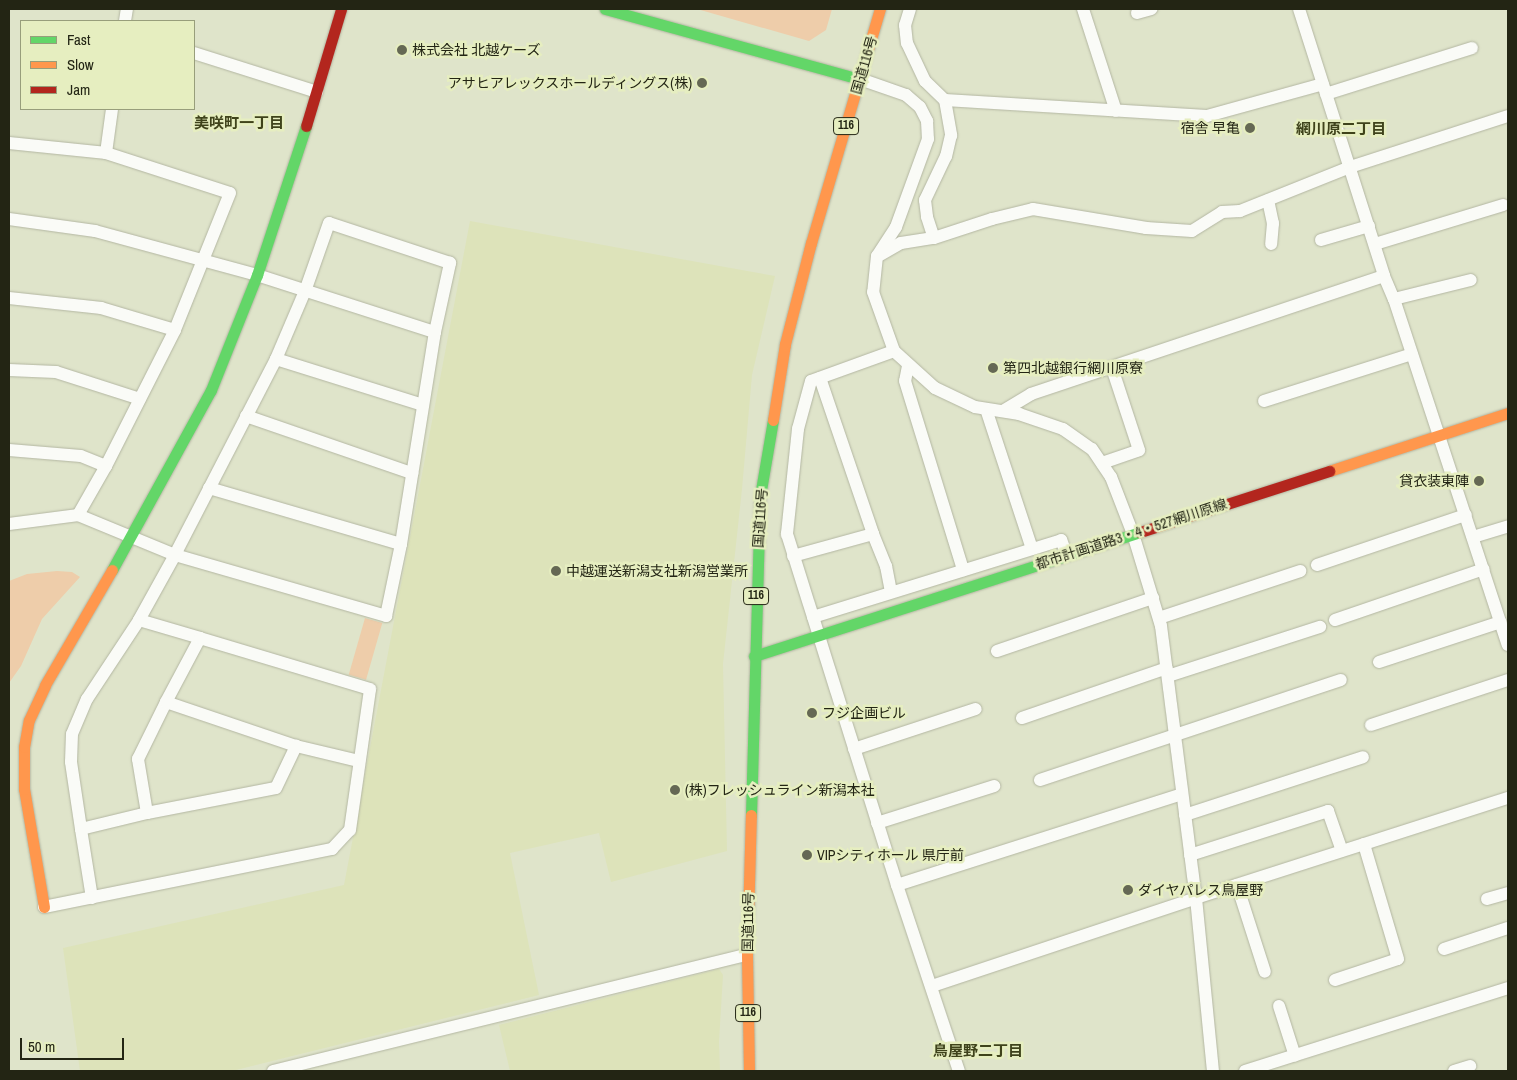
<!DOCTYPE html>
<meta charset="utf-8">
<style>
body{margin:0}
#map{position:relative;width:1517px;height:1080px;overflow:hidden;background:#dfe4ca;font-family:"Archivo Narrow","Noto Sans JP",sans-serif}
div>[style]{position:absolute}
.built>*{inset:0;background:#dde3ba}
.green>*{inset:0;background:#eecdaa;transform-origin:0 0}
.roads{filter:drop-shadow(0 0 1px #b3b6a2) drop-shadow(0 0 1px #b3b6a2)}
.street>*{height:12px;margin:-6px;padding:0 6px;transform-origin:6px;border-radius:6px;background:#fafbf7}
.fast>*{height:11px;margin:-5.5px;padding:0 5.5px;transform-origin:5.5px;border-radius:5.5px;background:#63d668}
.slow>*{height:11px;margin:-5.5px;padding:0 5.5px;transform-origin:5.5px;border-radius:5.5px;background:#ff974d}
.jam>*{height:11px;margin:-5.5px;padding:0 5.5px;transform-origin:5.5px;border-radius:5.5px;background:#b3261e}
.dots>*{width:14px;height:14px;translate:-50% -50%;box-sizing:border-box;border:2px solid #e6eec0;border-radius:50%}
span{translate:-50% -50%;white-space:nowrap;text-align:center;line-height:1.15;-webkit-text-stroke:5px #e6eec0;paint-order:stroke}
.shield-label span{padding:1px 4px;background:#e6eec0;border:1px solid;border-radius:4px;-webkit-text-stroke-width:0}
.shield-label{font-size:12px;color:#232514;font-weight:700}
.poi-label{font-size:14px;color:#232514}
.left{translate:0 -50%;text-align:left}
.right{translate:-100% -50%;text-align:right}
.street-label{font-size:14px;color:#232514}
.neighbourhood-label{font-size:15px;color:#3f431b;font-weight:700}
.frame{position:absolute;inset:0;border:10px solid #232514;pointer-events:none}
.legend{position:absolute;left:20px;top:20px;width:175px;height:90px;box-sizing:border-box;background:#e6eec0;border:1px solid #989e7b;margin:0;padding:6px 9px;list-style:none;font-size:15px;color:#232514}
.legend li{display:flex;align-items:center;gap:10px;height:25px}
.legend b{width:25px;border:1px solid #989e7b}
.scale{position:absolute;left:20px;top:1038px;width:104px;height:22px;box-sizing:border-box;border:2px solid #232514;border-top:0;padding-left:6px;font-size:15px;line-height:18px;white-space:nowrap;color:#232514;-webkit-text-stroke:4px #e6eec0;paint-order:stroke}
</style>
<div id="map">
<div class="built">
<i style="clip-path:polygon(470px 221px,775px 276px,752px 375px,742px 489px,723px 664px,727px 851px,611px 882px,599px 833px,510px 853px,539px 995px,232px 1071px,80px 1071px,63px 948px,344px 885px)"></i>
<i style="clip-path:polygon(719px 969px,723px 975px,719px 1042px,720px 1071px,510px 1071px,499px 1025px)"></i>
</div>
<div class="green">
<i style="clip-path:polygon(697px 9px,832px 9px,826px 30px,809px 41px)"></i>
<i style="clip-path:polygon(57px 571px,72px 572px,80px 577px,42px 619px,21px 666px,9px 683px,9px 581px,27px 574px)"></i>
<i style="left:365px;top:618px;width:18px;height:59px;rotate:16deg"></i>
</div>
<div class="roads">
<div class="street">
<i style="left:910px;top:9px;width:17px;rotate:107deg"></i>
<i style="left:905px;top:25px;width:18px;rotate:84deg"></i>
<i style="left:907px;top:43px;width:42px;rotate:64.7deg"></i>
<i style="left:925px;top:81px;width:28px;rotate:44deg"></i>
<i style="left:945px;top:100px;width:36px;rotate:80deg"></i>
<i style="left:951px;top:135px;width:22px;rotate:103deg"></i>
<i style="left:946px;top:156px;width:49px;rotate:115.5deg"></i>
<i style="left:925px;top:200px;width:17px;rotate:83deg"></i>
<i style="left:927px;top:217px;width:22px;rotate:72deg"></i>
<i style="left:1083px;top:9px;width:107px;rotate:72.1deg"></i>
<i style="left:1299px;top:9px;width:280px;rotate:72.3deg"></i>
<i style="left:1384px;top:276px;width:25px;rotate:67deg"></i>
<i style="left:1394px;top:299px;width:364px;rotate:71.8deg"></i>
<i style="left:1137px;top:13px;width:15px;rotate:-16deg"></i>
<i style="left:125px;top:21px;width:12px;rotate:-81deg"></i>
<i style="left:194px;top:53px;width:129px;rotate:17.6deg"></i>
<i style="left:860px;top:79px;width:49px;rotate:19.2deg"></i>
<i style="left:906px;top:95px;width:18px;rotate:41deg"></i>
<i style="left:920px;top:107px;width:16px;rotate:63deg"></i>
<i style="left:927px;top:121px;width:18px;rotate:87deg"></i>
<i style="left:928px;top:139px;width:94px;rotate:110deg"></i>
<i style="left:896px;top:227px;width:35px;rotate:123deg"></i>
<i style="left:877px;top:256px;width:36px;rotate:96deg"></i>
<i style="left:873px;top:292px;width:63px;rotate:70.4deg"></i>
<i style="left:894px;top:351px;width:55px;rotate:42.1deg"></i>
<i style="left:935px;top:388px;width:44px;rotate:25.4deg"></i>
<i style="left:975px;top:407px;width:45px;rotate:9deg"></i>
<i style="left:1019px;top:414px;width:46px;rotate:18.8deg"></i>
<i style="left:1063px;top:429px;width:35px;rotate:35deg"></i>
<i style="left:1092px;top:449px;width:34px;rotate:56deg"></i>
<i style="left:1111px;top:477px;width:61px;rotate:68.9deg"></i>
<i style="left:1133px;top:534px;width:96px;rotate:73.1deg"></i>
<i style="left:1161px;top:626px;width:274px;rotate:82.7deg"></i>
<i style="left:1196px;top:898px;width:174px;rotate:84.4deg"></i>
<i style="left:1326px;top:94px;width:153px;rotate:-17.5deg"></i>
<i style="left:945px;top:100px;width:262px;rotate:3.5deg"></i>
<i style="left:1207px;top:116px;width:120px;rotate:-15.4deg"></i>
<i style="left:9px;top:143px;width:98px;rotate:5.9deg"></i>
<i style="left:106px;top:153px;width:130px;rotate:17.9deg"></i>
<i style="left:230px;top:193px;width:148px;rotate:111.9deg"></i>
<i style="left:175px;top:330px;width:153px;rotate:116.9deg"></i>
<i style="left:106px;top:466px;width:56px;rotate:119.7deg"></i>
<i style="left:106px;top:153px;width:44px;rotate:-82.2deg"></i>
<i style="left:1268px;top:200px;width:24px;rotate:78deg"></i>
<i style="left:1273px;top:223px;width:21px;rotate:95deg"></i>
<i style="left:9px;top:219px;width:87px;rotate:7.9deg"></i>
<i style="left:95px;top:231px;width:168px;rotate:15.2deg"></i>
<i style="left:257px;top:275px;width:187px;rotate:17.8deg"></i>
<i style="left:1321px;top:240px;width:50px;rotate:-16.3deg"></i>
<i style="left:1375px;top:244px;width:134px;rotate:-16.9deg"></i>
<i style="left:880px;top:255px;width:24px;rotate:-30deg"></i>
<i style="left:901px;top:243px;width:33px;rotate:-9deg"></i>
<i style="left:934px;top:238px;width:61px;rotate:-18.1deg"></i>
<i style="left:992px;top:219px;width:42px;rotate:-13.7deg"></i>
<i style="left:1033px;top:209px;width:115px;rotate:9.5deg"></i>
<i style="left:1146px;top:228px;width:46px;rotate:3.7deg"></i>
<i style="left:1192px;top:231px;width:36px;rotate:-32deg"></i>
<i style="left:1222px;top:212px;width:18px;rotate:-3deg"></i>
<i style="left:1240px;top:211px;width:118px;rotate:-21.8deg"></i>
<i style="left:1350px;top:167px;width:166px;rotate:-17.9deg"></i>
<i style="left:9px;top:298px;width:93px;rotate:6.2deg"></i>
<i style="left:101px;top:308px;width:77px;rotate:16.6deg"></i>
<i style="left:1394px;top:299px;width:79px;rotate:-13.9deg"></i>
<i style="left:894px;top:351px;width:88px;rotate:160.1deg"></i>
<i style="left:811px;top:381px;width:50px;rotate:105.2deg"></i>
<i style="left:798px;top:429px;width:106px;rotate:96deg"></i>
<i style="left:787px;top:534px;width:368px;rotate:72.6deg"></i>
<i style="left:897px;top:885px;width:196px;rotate:71.6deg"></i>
<i style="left:276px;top:359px;width:154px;rotate:17.4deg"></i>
<i style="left:908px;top:366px;width:15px;rotate:101deg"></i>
<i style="left:905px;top:381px;width:198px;rotate:72.9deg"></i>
<i style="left:9px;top:370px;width:47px;rotate:2.4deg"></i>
<i style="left:56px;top:372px;width:88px;rotate:17.8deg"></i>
<i style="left:820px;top:378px;width:165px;rotate:71.2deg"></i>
<i style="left:873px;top:534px;width:35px;rotate:68deg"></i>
<i style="left:886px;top:566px;width:26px;rotate:79deg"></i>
<i style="left:1264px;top:401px;width:155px;rotate:-17.6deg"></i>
<i style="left:986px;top:409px;width:147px;rotate:71.8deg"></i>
<i style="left:1003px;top:411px;width:33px;rotate:-31deg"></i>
<i style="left:1031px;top:394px;width:372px;rotate:-18.5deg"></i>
<i style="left:246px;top:416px;width:176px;rotate:19deg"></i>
<i style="left:9px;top:450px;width:72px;rotate:4.8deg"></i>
<i style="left:81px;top:456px;width:27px;rotate:22deg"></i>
<i style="left:1102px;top:463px;width:39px;rotate:-19deg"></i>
<i style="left:1139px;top:450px;width:86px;rotate:-108.2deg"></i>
<i style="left:209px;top:488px;width:200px;rotate:16.3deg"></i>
<i style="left:9px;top:524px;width:70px;rotate:-7.4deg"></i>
<i style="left:78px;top:515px;width:105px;rotate:22.4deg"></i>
<i style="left:175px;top:555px;width:220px;rotate:16.1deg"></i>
<i style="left:386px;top:616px;width:74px;rotate:-78.2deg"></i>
<i style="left:401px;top:544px;width:215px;rotate:-80.9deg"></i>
<i style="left:435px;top:332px;width:71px;rotate:-77.7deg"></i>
<i style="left:450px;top:263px;width:127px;rotate:-161.7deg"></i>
<i style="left:329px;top:223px;width:72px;rotate:109.4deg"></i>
<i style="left:305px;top:291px;width:74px;rotate:113.1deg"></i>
<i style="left:276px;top:359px;width:220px;rotate:117.3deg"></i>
<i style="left:175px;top:555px;width:74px;rotate:119deg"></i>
<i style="left:1473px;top:537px;width:37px;rotate:-17deg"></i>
<i style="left:793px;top:556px;width:83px;rotate:-15.4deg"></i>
<i style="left:1317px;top:565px;width:157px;rotate:-18.6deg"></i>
<i style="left:813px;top:617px;width:260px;rotate:-17.2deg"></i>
<i style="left:1061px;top:540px;width:16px;rotate:68deg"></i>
<i style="left:1159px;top:618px;width:149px;rotate:-18.4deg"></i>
<i style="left:1335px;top:620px;width:157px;rotate:-18.9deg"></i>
<i style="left:997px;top:651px;width:165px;rotate:-18.8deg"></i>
<i style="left:1379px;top:662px;width:128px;rotate:-18.2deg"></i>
<i style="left:1168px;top:676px;width:160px;rotate:-17.9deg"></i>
<i style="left:1022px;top:718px;width:153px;rotate:-19deg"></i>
<i style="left:1371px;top:725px;width:144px;rotate:-18.2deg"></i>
<i style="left:854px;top:749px;width:128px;rotate:-18.2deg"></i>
<i style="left:1040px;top:780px;width:317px;rotate:-18.4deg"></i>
<i style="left:147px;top:813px;width:55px;rotate:-99.5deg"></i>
<i style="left:138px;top:759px;width:64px;rotate:-63.8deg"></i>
<i style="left:166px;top:702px;width:137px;rotate:18.7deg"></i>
<i style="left:1185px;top:815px;width:187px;rotate:-18deg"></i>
<i style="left:877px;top:823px;width:123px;rotate:-17.5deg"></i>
<i style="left:81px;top:829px;width:68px;rotate:-98.5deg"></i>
<i style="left:71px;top:762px;width:28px;rotate:-88deg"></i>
<i style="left:72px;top:734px;width:38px;rotate:-67deg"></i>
<i style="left:87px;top:699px;width:95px;rotate:-56.6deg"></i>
<i style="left:139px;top:620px;width:64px;rotate:16.4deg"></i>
<i style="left:200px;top:638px;width:72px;rotate:118deg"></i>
<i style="left:1190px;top:855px;width:145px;rotate:-17.7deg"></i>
<i style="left:1328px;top:811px;width:42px;rotate:70.7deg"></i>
<i style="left:897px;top:885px;width:299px;rotate:-17.7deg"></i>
<i style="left:1237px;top:885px;width:91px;rotate:72.2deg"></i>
<i style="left:92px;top:898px;width:70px;rotate:-99.1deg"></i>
<i style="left:81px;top:829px;width:68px;rotate:-13.6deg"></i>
<i style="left:147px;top:813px;width:131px;rotate:-11deg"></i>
<i style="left:276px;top:788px;width:47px;rotate:-64.5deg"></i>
<i style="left:296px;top:746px;width:65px;rotate:13.4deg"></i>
<i style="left:1487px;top:899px;width:22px;rotate:-16deg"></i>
<i style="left:44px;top:907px;width:294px;rotate:-11.4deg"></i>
<i style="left:332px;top:849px;width:26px;rotate:-47deg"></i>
<i style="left:350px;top:830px;width:142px;rotate:-81.9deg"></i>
<i style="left:370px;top:689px;width:177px;rotate:-163.3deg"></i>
<i style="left:1444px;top:949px;width:67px;rotate:-18.2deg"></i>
<i style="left:1335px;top:980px;width:66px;rotate:-18.4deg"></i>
<i style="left:1398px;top:959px;width:120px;rotate:-106.5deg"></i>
<i style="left:932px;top:986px;width:278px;rotate:-18.4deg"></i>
<i style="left:1196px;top:898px;width:328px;rotate:-17.8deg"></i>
<i style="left:1279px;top:1006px;width:52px;rotate:72.3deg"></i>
<i style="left:273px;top:1071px;width:488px;rotate:-13.8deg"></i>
<i style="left:1245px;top:1071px;width:276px;rotate:-17.5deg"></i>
<i style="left:1454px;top:1071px;width:17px;rotate:-17deg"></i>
</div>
<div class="fast">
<i style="left:605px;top:9px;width:264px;rotate:15.4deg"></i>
<i style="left:112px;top:570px;width:205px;rotate:-61.2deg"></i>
<i style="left:211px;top:390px;width:124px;rotate:-68.2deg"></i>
<i style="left:257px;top:275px;width:157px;rotate:-71.8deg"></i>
<i style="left:754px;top:656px;width:405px;rotate:-17.8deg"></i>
<i style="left:751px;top:815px;width:319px;rotate:-88.4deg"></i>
<i style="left:760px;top:496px;width:77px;rotate:-80.3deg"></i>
</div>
<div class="slow">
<i style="left:773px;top:420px;width:77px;rotate:-81deg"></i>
<i style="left:785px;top:344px;width:104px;rotate:-75.6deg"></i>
<i style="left:811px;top:243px;width:244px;rotate:-73.6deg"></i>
<i style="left:1329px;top:471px;width:188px;rotate:-18deg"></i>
<i style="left:44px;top:907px;width:120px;rotate:-99.6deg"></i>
<i style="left:24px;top:789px;width:42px;rotate:-90deg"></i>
<i style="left:24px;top:747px;width:27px;rotate:-80deg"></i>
<i style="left:29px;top:720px;width:38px;rotate:-65deg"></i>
<i style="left:45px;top:685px;width:133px;rotate:-59.8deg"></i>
<i style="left:749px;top:1071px;width:116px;rotate:-91deg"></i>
<i style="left:747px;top:955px;width:140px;rotate:-88.4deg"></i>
</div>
<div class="jam">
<i style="left:306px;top:126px;width:122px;rotate:-73.3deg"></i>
<i style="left:1140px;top:532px;width:199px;rotate:-17.9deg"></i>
</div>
</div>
<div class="dots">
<i style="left:402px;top:50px;background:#656854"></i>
<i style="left:702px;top:83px;background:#656854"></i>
<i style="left:1250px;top:128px;background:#656854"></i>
<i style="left:993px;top:368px;background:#656854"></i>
<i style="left:1479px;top:481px;background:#656854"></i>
<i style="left:556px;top:571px;background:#656854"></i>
<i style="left:812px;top:713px;background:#656854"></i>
<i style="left:675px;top:790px;background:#656854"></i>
<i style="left:807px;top:855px;background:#656854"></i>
<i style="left:1128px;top:890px;background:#656854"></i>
</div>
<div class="shield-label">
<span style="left:846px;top:126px">116</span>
<span style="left:756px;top:596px">116</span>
<span style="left:748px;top:1013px">116</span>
</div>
<div class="poi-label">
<span class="left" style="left:412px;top:50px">株式会社 北越ケーズ</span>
<span class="right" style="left:692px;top:83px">アサヒアレックスホールディングス(株)</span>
<span class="right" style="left:1240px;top:128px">宿舎 早亀</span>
<span class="left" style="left:1003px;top:368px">第四北越銀行網川原寮</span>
<span class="right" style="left:1469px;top:481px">貸衣装東陣</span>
<span class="left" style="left:566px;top:571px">中越運送新潟支社新潟営業所</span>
<span class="left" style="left:822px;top:713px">フジ企画ビル</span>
<span class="left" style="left:685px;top:790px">(株)フレッシュライン新潟本社</span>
<span class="left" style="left:817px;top:855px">VIPシティホール 県庁前</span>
<span class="left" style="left:1138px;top:890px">ダイヤパレス鳥屋野</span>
</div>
<div class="street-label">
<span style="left:864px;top:65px;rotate:-74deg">国道116号</span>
<span style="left:760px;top:518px;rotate:-86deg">国道116号</span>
<span style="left:1131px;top:534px;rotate:-18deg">都市計画道路3・4・527網川原線</span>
<span style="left:748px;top:922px;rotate:-89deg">国道116号</span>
</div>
<div class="neighbourhood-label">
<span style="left:239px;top:123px">美咲町一丁目</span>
<span style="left:1341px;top:129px">網川原二丁目</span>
<span style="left:978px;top:1051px">鳥屋野二丁目</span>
</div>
<div class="frame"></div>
<ul class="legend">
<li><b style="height:6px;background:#63d668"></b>Fast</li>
<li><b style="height:6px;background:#ff974d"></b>Slow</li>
<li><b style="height:6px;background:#b3261e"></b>Jam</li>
</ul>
<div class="scale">50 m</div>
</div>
